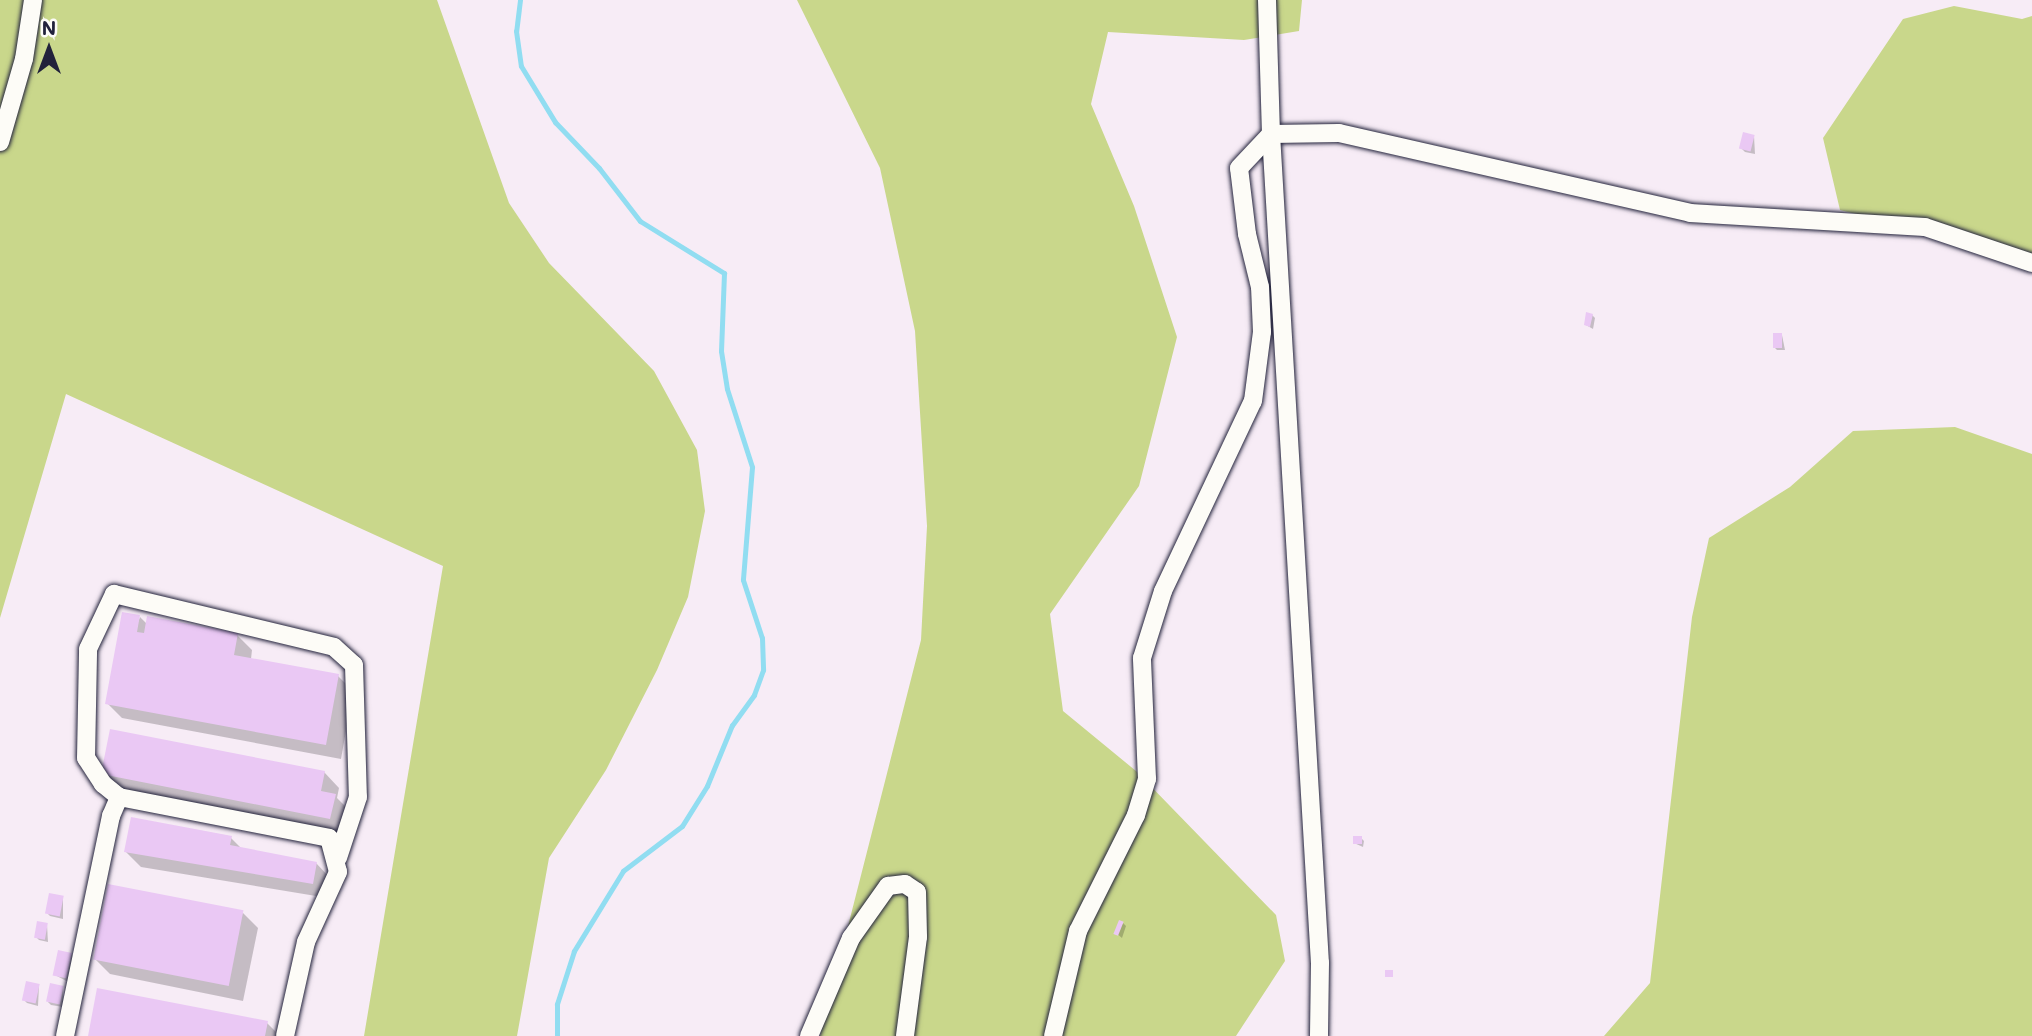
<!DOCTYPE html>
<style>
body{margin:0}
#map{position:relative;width:2032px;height:1036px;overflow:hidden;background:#f7ecf6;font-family:Mali,sans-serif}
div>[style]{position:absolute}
.green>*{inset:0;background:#c9d78b}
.shadow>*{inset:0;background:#0003}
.stream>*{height:5px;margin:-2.5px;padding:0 2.5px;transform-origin:2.5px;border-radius:2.5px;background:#91ddf1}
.building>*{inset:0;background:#eac8f4;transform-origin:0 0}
.roads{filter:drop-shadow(0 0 2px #22223b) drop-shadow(0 0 2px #22223b)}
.minor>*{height:18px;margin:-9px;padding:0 9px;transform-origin:9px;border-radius:9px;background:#fdfcf7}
span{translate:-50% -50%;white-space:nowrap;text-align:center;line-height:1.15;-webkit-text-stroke:5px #fdfcf7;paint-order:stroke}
.north{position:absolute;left:14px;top:14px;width:70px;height:70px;-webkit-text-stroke:5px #fdfcf7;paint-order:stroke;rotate:0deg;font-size:19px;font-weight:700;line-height:28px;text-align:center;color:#22223b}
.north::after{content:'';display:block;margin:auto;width:24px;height:32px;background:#22223b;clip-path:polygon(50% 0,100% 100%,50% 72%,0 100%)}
</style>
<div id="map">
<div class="green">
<i style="clip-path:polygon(0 0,437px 0,509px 203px,549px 263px,654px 371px,697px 450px,705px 511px,688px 597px,657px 670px,606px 770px,549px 858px,517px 1036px,364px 1036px,443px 566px,66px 394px,0 618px)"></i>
<i style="clip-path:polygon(797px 0,1302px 0,1299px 31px,1244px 40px,1108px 32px,1091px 104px,1134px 206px,1177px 337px,1139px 486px,1050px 614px,1063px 711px,1136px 771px,1276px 915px,1285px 961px,1236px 1036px,820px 1036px,921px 640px,927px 526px,915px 331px,880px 168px)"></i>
<i style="clip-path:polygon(1954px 6px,2022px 19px,2032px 16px,2032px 271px,1972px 244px,1840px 210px,1823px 138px,1903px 19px)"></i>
<i style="clip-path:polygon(1955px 427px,2032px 454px,2032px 1036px,1604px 1036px,1650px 983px,1692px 617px,1709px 538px,1790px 487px,1853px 431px)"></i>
</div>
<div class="shadow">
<i style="clip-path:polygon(1754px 136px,1755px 154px,1745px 152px,1742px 149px)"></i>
<i style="clip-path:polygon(1592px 315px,1595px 318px,1593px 329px,1586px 325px)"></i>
<i style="clip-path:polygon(1782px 335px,1785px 350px,1777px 350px,1774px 347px)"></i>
<i style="clip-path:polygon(140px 617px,147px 624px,237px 635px,252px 650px,251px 659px,338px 676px,353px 691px,341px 759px,122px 718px,107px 703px)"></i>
<i style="clip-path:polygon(324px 772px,339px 788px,337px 798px,350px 811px,345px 833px,118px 789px,103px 774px)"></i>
<i style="clip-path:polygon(231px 838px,242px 849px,316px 863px,331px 879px,328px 898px,141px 867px,126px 852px)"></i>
<i style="clip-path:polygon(1361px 838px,1364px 841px,1363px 847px,1354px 843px)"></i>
<i style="clip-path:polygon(63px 898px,63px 919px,50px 916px,47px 913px)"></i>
<i style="clip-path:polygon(243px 913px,258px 928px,243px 1001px,110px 974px,95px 959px)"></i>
<i style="clip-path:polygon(1123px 923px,1126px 926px,1122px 938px,1116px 933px)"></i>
<i style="clip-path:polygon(47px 925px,48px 942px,39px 940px,36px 937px)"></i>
<i style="clip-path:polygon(71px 954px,78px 961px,74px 985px,55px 975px)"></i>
<i style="clip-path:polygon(39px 986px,38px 1006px,27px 1003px,24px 1000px)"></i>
<i style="clip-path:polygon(63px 987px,63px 1007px,51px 1005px,48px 1002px)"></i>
<i style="clip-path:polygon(267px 1023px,280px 1036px,90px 1036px)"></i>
</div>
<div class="stream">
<i style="left:520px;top:0;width:31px;rotate:97deg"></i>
<i style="left:516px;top:31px;width:35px;rotate:82deg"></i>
<i style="left:521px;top:66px;width:66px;rotate:58.7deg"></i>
<i style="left:555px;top:122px;width:64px;rotate:46.3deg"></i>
<i style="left:599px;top:168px;width:67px;rotate:52.3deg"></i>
<i style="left:640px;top:221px;width:99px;rotate:31.8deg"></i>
<i style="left:724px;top:273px;width:78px;rotate:92.2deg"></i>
<i style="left:721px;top:351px;width:38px;rotate:81deg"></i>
<i style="left:727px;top:389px;width:82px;rotate:72.2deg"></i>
<i style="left:752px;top:467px;width:113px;rotate:94.6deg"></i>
<i style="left:743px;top:580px;width:61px;rotate:71.9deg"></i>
<i style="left:762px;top:638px;width:32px;rotate:88deg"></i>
<i style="left:763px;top:670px;width:27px;rotate:110deg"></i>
<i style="left:754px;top:695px;width:37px;rotate:126deg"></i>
<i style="left:732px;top:725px;width:66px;rotate:112.3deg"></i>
<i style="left:707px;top:786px;width:47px;rotate:122deg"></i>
<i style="left:682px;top:826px;width:74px;rotate:142.7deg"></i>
<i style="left:623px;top:871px;width:94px;rotate:121.5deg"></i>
<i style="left:574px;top:951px;width:56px;rotate:107.8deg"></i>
<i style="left:557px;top:1004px;width:32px;rotate:90deg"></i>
</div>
<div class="building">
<i style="left:1743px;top:132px;width:12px;height:17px;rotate:14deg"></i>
<i style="clip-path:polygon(1586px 312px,1593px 314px,1590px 327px,1584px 325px)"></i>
<i style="left:1773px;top:333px;width:9px;height:15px"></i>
<i style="clip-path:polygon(122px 612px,140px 615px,137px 632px,144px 633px,147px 616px,238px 633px,234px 655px,339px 674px,326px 745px,105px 704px)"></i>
<i style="clip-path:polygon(110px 729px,325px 771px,321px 791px,336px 794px,330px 819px,101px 774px)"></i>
<i style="clip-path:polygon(131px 817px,232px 836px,230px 845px,317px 862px,313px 884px,124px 852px)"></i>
<i style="left:1353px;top:836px;width:9px;height:8px"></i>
<i style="left:108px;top:884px;width:138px;height:77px;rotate:11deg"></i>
<i style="left:49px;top:893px;width:15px;height:21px;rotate:11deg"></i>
<i style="left:1119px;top:920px;width:5px;height:15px;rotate:22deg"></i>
<i style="left:37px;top:921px;width:11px;height:17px;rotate:10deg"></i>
<i style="left:58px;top:950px;width:14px;height:26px;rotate:12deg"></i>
<i style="left:1385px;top:970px;width:8px;height:7px"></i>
<i style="left:26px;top:981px;width:14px;height:20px;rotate:12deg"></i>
<i style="left:50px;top:983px;width:14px;height:19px;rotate:12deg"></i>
<i style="clip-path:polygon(97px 988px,268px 1021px,265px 1036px,88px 1036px)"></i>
</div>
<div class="roads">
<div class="minor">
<i style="left:1267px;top:0;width:134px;rotate:88.3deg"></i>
<i style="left:1271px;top:134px;width:830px;rotate:86.62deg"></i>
<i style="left:1320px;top:963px;width:73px;rotate:90.8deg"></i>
<i style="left:0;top:142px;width:86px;rotate:-73.9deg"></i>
<i style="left:24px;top:59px;width:60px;rotate:-81.3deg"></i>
<i style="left:119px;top:797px;width:21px;rotate:-141deg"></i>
<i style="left:103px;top:784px;width:31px;rotate:-123deg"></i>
<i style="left:86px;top:758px;width:109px;rotate:-88.9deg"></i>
<i style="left:88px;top:649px;width:61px;rotate:-64.7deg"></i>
<i style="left:114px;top:594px;width:226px;rotate:13.5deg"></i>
<i style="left:334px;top:647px;width:27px;rotate:42deg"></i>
<i style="left:354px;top:665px;width:132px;rotate:88.3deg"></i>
<i style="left:358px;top:797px;width:64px;rotate:108.2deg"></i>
<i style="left:65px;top:1036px;width:225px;rotate:-78.2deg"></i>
<i style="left:111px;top:816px;width:21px;rotate:-67deg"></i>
<i style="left:119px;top:797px;width:214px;rotate:11deg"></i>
<i style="left:329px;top:838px;width:35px;rotate:75deg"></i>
<i style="left:338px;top:872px;width:77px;rotate:114.6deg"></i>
<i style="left:306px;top:942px;width:96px;rotate:102.6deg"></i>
<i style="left:809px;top:1036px;width:107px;rotate:-66.8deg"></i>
<i style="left:851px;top:938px;width:64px;rotate:-54.6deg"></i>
<i style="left:888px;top:886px;width:17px;rotate:-7deg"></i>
<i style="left:905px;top:884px;width:14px;rotate:34deg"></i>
<i style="left:917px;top:892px;width:45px;rotate:88.7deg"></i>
<i style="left:918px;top:937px;width:100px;rotate:97.5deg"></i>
<i style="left:1053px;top:1036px;width:108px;rotate:-76.6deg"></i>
<i style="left:1078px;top:931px;width:130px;rotate:-63.4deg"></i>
<i style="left:1136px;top:815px;width:38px;rotate:-73deg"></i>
<i style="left:1147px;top:779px;width:121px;rotate:-92.4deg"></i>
<i style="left:1142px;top:658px;width:70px;rotate:-72.6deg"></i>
<i style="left:1163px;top:591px;width:210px;rotate:-64.7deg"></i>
<i style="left:1253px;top:401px;width:70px;rotate:-82.6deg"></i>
<i style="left:1262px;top:332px;width:45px;rotate:-92.5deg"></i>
<i style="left:1260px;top:287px;width:55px;rotate:-103.8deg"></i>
<i style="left:1247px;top:234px;width:66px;rotate:-96.9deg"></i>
<i style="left:1239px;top:168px;width:47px;rotate:-46.7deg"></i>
<i style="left:1271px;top:134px;width:68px;rotate:-0.8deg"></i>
<i style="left:1339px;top:133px;width:360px;rotate:12.8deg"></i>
<i style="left:1690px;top:213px;width:235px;rotate:3.4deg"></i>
<i style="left:1925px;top:227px;width:113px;rotate:18.6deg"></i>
</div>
</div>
<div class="north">N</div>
</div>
